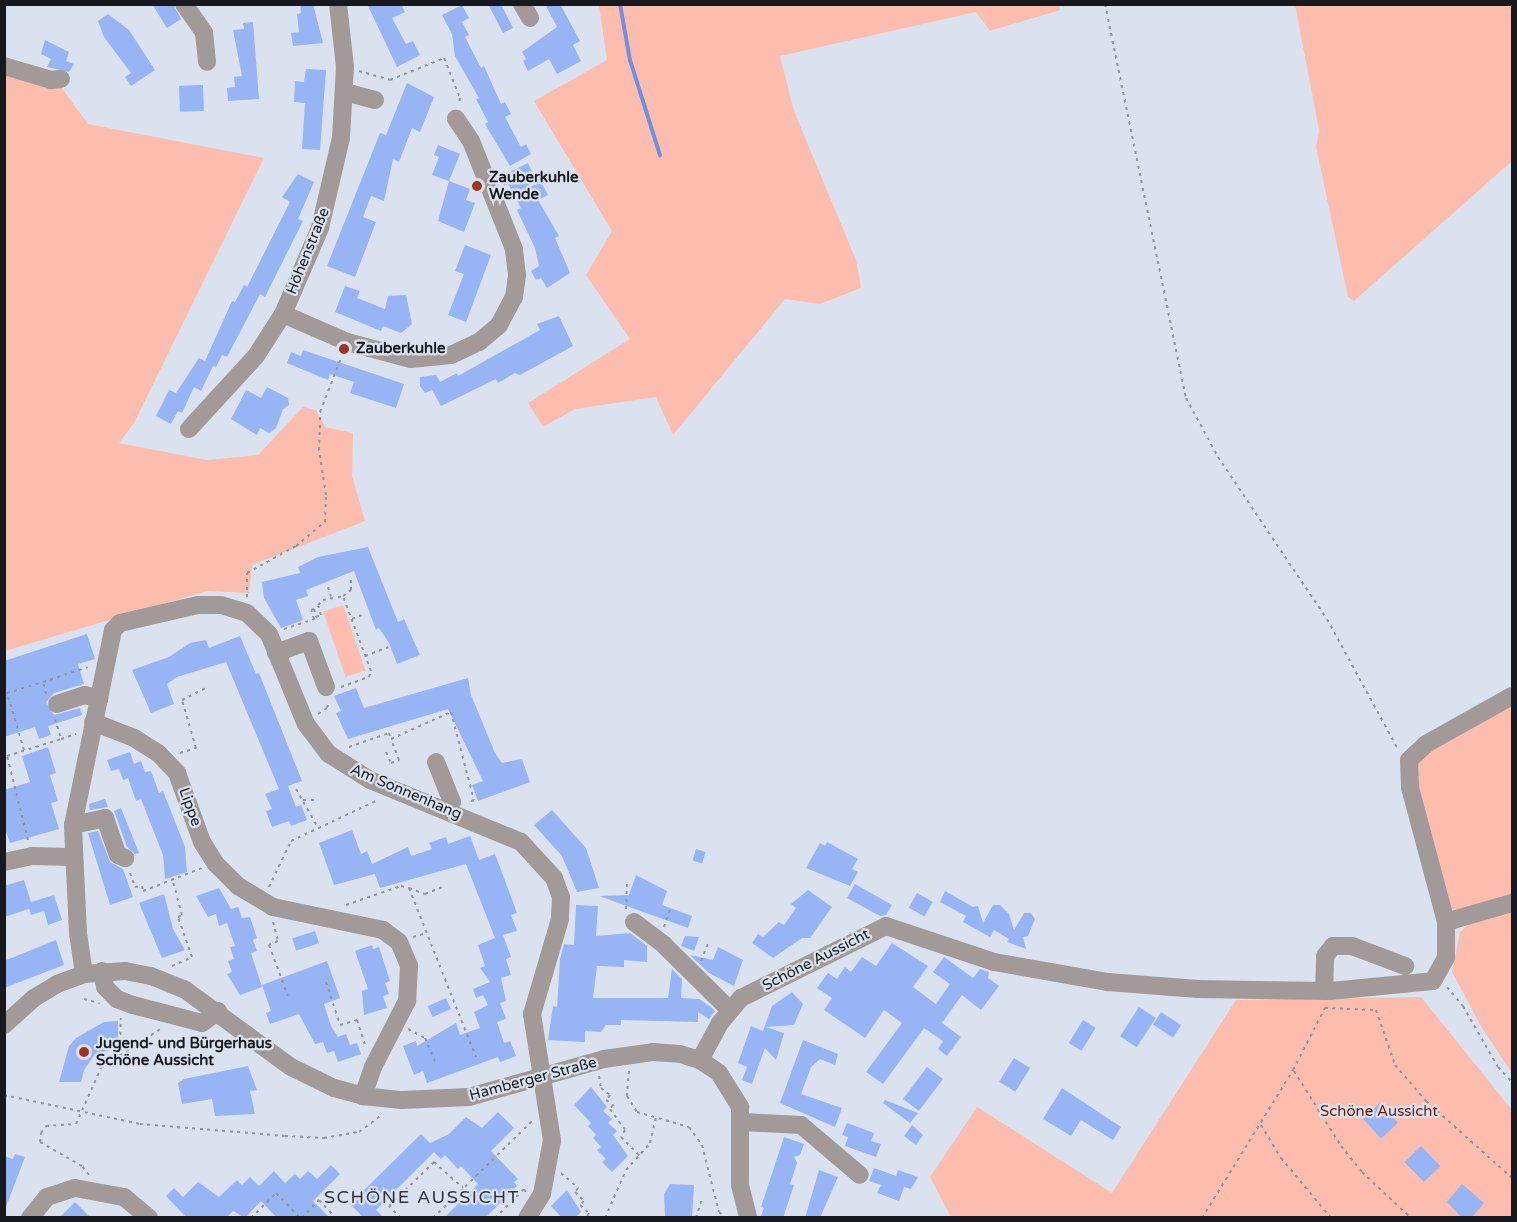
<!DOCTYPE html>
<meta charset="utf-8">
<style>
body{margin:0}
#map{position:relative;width:1517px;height:1222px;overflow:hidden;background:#dbe2ef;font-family:"Varela Round",sans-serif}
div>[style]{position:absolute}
.green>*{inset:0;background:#fdbdae;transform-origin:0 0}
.stream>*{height:4px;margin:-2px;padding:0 2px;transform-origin:2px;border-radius:2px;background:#6f91e0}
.building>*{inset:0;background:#97b4f5;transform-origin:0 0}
.path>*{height:2px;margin-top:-1px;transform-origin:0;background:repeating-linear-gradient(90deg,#8f949e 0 3px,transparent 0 7.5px)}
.minor>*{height:18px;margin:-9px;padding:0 9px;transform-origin:9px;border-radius:9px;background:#a19a98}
.dots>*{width:16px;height:16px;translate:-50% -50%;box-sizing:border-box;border:3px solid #dbe2ef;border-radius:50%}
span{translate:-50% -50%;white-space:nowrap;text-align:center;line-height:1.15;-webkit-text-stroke:4.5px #dbe2ef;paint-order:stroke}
.poi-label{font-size:15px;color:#17191e;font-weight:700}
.left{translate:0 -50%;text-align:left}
.street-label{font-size:15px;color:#17191e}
.park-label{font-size:15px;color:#6f1906}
.quarter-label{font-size:18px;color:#2d323c;letter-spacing:1.5px}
.frame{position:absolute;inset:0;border:6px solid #17191e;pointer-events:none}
</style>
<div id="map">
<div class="green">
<i style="clip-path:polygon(599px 5px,1059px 4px,1060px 10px,990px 31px,976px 12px,780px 56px,794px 111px,856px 260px,861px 288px,820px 304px,785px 299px,673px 435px,656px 397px,575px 409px,543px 427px,528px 403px,630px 339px,586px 275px,612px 231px,534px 101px,607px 60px)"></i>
<i style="clip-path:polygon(1295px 5px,1512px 5px,1512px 161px,1354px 301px,1348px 297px,1316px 147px,1319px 130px)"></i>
<i style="clip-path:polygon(4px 71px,61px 87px,88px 124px,264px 158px,134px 423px,119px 443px,207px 460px,258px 455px,303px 407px,316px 410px,325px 427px,353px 433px,352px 476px,365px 521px,252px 565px,249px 593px,207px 591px,5px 651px)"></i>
<i style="left:343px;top:605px;width:69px;height:21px;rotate:71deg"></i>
<i style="clip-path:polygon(1512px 702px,1512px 899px,1456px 913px,1449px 906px,1414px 786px,1415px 764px,1420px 755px)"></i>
<i style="clip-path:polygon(1512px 911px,1512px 1073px,1482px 1028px,1452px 972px,1460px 932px,1468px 925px)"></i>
<i style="clip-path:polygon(1421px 997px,1512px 1110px,1512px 1217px,951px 1217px,930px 1177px,977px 1107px,1112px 1193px,1236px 1000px)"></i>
</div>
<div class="stream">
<i style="left:620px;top:4px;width:57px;rotate:79.9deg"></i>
<i style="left:630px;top:60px;width:100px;rotate:72.5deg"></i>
</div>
<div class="building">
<i style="clip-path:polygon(152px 4px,173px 4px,181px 19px,167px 28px)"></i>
<i style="clip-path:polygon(300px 4px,313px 4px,323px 43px,293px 46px,291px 33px,299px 32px,297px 14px,301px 13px)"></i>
<i style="clip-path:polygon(367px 4px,401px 4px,405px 12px,392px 18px,406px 44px,413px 41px,420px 55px,397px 67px)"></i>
<i style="clip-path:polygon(488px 4px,501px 4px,513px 28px,503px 33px)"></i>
<i style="clip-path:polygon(545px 4px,560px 4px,580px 41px,573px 45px,581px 61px,557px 74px,549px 59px,528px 71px,523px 61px,526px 59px,522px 52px,557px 27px)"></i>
<i style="clip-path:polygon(462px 5px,469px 18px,462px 22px,469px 35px,465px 37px,481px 68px,484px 66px,501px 104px,505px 102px,511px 114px,505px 117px,521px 147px,526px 144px,531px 154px,510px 166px,485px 124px,488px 122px,476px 99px,479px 98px,455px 56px,452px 34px,442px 15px)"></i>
<i style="clip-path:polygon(108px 14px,129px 30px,155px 70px,131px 86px,125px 77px,131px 73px,104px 37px,98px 21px)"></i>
<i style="clip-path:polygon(253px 22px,259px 99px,228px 101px,227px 88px,235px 87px,234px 77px,242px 76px,233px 30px,244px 29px,243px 23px)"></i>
<i style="clip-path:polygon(45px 40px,69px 52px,66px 61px,74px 64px,69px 72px,47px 67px,51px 59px,41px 54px)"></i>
<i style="clip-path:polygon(306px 69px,326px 70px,320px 150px,302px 149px,305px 103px,294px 102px,295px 81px,304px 82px)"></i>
<i style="clip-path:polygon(407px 83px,434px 97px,420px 132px,412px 128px,399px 162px,393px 159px,384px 201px,371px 196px,363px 217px,376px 222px,355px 277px,327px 266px,380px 133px,386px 135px)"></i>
<i style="left:203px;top:85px;width:26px;height:24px;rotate:88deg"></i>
<i style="clip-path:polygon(438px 145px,460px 154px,449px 181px,470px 189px,466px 200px,475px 203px,464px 232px,438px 221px,449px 181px,432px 175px,439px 157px,434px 155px)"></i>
<i style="clip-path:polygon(528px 163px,532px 172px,524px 176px,530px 187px,541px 182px,548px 195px,538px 200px,559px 236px,555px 238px,570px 273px,547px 288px,541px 278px,536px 280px,531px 271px,539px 266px,535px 248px,517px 210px,521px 208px,508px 184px,504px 186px,500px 177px)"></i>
<i style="clip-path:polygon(298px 174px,314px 182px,298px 219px,303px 221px,265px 297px,260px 294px,227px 357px,222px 355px,216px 367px,213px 366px,201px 391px,194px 387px,182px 413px,178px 411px,171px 424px,156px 416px,169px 390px,176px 393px,199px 358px,205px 361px,232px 301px,235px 302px,244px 285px,247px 287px,290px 202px,282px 197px)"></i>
<i style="clip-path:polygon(465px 245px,491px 255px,466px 322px,448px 315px,464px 274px,455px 271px)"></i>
<i style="clip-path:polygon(345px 286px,360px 291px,357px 298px,385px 309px,388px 296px,406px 295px,412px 324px,401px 333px,383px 326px,381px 331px,335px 312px)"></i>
<i style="clip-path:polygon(559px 316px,573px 346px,520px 375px,515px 373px,498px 383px,496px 379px,441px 406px,432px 390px,425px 393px,420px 386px,420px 377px,436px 375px,440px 382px,457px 373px,458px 376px,540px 330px,537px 324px)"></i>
<i style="clip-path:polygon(303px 350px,404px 384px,396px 408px,350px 393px,354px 382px,330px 374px,328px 380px,287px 363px,291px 352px,301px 356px)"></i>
<i style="clip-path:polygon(267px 387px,288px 398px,289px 405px,283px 409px,276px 428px,269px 433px,260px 428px,257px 435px,231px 419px,246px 390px,261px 398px)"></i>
<i style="clip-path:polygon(368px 547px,398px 622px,404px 619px,420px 655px,397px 664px,389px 643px,379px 628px,376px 630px,354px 571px,306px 590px,308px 596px,296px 600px,303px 620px,281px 628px,264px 598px,262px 582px,300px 573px,298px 567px,318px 557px)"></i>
<i style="clip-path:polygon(87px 634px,95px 659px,78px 664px,84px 684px,54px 693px,46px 702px,54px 715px,80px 708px,82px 715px,48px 726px,51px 735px,39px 739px,35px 727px,4px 737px,4px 661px)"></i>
<i style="clip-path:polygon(240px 636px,256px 674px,259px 673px,302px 781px,288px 786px,296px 807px,301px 805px,307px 820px,291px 826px,289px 821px,272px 827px,266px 811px,272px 809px,265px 794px,279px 789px,226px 662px,177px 677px,167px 684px,174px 704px,151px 713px,132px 670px,169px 657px,190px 643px,206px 640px,209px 648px)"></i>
<i style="clip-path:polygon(468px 678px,471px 695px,495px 753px,502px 763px,522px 759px,530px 782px,478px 801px,472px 785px,483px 781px,448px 709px,348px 739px,336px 713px,341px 711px,334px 696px,356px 688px,364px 708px)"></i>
<i style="clip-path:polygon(48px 747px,56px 773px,50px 775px,58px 801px,51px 803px,59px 829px,10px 843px,5px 829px,4px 790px,30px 782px,22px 756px)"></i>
<i style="clip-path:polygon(130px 752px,134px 764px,141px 761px,145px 772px,151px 771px,159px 793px,163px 791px,185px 847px,187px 872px,165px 879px,163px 855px,141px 799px,136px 801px,128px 778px,123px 780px,119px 769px,111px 771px,107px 760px)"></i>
<i style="clip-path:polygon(105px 799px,108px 807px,90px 810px,89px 804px)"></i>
<i style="clip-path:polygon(121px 808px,139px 853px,135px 854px,127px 847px,114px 811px)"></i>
<i style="clip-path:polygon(552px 810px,586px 848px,599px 888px,577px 892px,562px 856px,534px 825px)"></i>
<i style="clip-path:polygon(352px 830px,361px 854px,367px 851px,372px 864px,408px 847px,411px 856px,432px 849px,429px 843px,446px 837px,448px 844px,470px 836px,479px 860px,495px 854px,517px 913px,511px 915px,517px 931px,503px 935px,511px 957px,506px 959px,511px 975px,501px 978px,506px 1001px,500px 1003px,506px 1019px,497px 1022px,504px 1043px,510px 1041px,516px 1056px,500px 1062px,498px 1057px,427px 1083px,423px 1071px,414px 1075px,403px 1046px,416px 1041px,417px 1046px,456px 1023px,460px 1035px,480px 1028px,474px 1012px,488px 1005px,483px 995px,476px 998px,473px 989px,490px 982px,480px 968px,485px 966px,478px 945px,495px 938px,466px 864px,380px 888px,375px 874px,334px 885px,319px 843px)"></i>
<i style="clip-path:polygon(98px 831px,110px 862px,123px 869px,133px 897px,110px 905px,88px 833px)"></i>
<i style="clip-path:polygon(827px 842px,858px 859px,852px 869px,858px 872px,850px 886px,806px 868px,820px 843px,825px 846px)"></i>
<i style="left:696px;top:849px;width:10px;height:12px;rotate:17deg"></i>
<i style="clip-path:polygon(636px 875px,667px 891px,662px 905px,692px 916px,688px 928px,599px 896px,629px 895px)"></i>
<i style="clip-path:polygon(24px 880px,31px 902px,54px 895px,62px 920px,48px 925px,44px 911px,31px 915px,29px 909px,4px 917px,4px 886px)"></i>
<i style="clip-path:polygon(855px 884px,892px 905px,886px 915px,880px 916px,847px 898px)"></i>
<i style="clip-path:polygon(219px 888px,231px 909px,238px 907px,242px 918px,250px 917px,257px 938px,253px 940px,257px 951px,251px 953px,262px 987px,240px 995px,227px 974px,232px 972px,228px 961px,234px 959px,230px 947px,235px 946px,227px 923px,219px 926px,216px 914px,208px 917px,196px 896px)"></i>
<i style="clip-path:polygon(808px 890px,832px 907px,810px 938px,802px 938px,773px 958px,752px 943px,758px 934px,763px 937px,779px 922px,784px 925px,796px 908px,791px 904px)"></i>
<i style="clip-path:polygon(945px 891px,973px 907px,978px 906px,983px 923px,993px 905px,1000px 905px,1009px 914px,1014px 930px,1024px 913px,1031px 913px,1035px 919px,1028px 936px,1023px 937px,1026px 949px,1007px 942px,1009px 939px,994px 930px,990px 937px,963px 922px,966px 916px,940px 902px)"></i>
<i style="left:917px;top:893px;width:18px;height:17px;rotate:29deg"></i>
<i style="clip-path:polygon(164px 894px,173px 929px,185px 950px,162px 958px,139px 903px)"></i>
<i style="clip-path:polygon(576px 905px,598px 906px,596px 936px,630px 933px,647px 946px,647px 962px,624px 960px,624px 967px,597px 966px,593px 998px,668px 998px,672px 969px,682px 979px,681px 998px,699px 999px,711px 1007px,715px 1011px,709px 1019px,698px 1012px,698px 1022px,621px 1020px,621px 1025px,606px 1025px,601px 1032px,585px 1031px,585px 1042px,548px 1040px,553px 1006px,557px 1007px,560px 959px,564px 944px,574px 945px)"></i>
<i style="left:315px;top:931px;width:13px;height:24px;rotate:72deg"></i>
<i style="clip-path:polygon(685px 936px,699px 937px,694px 951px,681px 946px)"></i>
<i style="clip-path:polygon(56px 940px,64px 965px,4px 988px,4px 961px)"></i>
<i style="clip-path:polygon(892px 943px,928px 966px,913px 987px,936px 1004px,950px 984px,933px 972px,944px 957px,973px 978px,980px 969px,989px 972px,988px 978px,999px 986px,981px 1010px,962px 995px,942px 1023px,961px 1037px,947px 1056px,938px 1049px,943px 1041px,924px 1028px,883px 1084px,866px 1072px,902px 1023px,884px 1010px,865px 1038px,824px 1010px,832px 998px,817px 988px,828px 973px,837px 979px,845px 967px,851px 972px,862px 957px,876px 966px)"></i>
<i style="clip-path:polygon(372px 945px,373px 949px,379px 947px,390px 981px,385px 983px,389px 994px,383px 996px,387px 1008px,364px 1015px,362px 991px,368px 989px,355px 951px)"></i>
<i style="clip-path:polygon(718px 947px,743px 960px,734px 986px,709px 973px,690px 955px,713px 960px)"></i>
<i style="clip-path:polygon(327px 961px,340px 998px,324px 1004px,331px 1026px,338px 1037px,346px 1034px,350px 1045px,357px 1043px,361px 1054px,338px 1062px,334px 1051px,327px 1053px,323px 1042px,315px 1044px,299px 1014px,270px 1024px,266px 1013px,271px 1011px,262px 985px)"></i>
<i style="clip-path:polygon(792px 992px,803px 1004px,794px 1025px,766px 1027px,784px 1033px,776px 1060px,765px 1048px,752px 1084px,742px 1080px,747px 1067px,738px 1063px,751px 1026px,763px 1031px,772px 1006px)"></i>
<i style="left:446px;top:998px;width:12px;height:20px;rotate:66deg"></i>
<i style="left:1139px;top:1007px;width:20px;height:35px;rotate:33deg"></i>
<i style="left:1161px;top:1012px;width:24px;height:15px;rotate:33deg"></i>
<i style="left:1083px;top:1020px;width:15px;height:27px;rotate:32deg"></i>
<i style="clip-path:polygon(118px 1021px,118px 1048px,95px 1054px,84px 1070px,81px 1082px,59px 1082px,69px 1046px,76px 1038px,104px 1022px)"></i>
<i style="clip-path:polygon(803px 1040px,838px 1054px,835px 1065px,820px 1059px,811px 1067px,801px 1094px,842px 1108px,835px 1127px,780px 1103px)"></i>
<i style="left:1014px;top:1058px;width:19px;height:28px;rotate:32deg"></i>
<i style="clip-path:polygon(248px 1066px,257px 1090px,250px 1091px,255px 1114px,215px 1116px,212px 1099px,182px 1104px,178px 1083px,184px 1079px)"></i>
<i style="left:927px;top:1067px;width:20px;height:40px;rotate:37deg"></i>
<i style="clip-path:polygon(591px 1087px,607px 1107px,603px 1111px,612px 1119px,608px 1123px,617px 1131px,613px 1135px,628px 1156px,612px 1172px,602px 1162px,606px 1159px,597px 1150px,601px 1147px,593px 1138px,596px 1135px,588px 1126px,591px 1123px,574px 1105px)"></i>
<i style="clip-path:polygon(1062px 1088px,1121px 1127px,1113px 1140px,1081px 1120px,1071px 1136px,1043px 1119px)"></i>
<i style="clip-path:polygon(885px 1100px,918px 1113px,910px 1123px,883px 1103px)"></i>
<i style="left:1380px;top:1103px;width:27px;height:23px;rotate:48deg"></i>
<i style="clip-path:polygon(498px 1112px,514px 1128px,491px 1151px,518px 1179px,514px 1182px,517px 1186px,485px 1218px,444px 1218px,478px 1184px,461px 1166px,458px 1169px,445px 1155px,441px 1159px,434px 1152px,376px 1210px,384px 1218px,364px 1218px,350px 1204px,421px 1134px,430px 1143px,449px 1134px,466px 1117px,482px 1128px)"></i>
<i style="clip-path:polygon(847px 1123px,874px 1133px,871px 1141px,881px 1144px,876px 1157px,845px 1146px,848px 1137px,842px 1135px)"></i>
<i style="clip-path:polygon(912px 1125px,923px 1135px,916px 1145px,904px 1136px)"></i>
<i style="clip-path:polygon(784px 1137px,804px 1144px,800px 1155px,794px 1157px,797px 1163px,790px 1184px,794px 1185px,783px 1218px,767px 1218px,761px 1216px,764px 1208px,761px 1207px)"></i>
<i style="left:1421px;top:1146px;width:28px;height:23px;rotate:46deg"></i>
<i style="clip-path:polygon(15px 1154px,25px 1157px,4px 1212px,4px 1156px,13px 1159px)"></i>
<i style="clip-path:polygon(331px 1165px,340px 1174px,313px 1201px,330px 1218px,277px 1218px,261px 1201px,245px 1218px,233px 1211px,226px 1218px,187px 1218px,166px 1196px,174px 1188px,183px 1197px,198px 1182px,219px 1197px,237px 1180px,242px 1185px,250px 1177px,259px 1186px,274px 1171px,285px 1183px,295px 1174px,300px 1179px,308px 1171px,317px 1179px)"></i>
<i style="clip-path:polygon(874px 1168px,896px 1176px,898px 1170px,918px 1177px,911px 1189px,904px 1187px,899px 1201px,877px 1193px,881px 1185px,869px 1181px)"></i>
<i style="clip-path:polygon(819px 1170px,838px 1177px,820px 1218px,805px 1218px)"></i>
<i style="clip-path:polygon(670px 1184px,694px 1185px,692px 1218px,665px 1218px,664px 1194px)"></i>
<i style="clip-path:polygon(1462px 1184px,1484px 1203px,1471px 1218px,1462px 1218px,1447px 1202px)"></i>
<i style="clip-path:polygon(567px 1190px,581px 1212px,575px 1218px,562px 1218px,551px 1206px)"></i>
<i style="clip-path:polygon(75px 1202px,91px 1218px,59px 1218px)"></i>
</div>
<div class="path">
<i style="left:1105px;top:4px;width:402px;rotate:78.4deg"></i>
<i style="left:1186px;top:398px;width:67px;rotate:61.5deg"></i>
<i style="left:1218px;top:457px;width:195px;rotate:56.1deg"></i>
<i style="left:1327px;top:619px;width:148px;rotate:61.4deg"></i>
<i style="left:359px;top:71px;width:32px;rotate:16deg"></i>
<i style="left:390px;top:80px;width:58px;rotate:-22.2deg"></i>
<i style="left:444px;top:58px;width:43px;rotate:68.2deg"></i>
<i style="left:460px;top:98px;width:7px;rotate:98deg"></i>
<i style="left:328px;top:587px;width:10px;rotate:73deg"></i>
<i style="left:247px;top:597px;width:24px;rotate:-90deg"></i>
<i style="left:247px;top:573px;width:56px;rotate:-28.9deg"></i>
<i style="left:296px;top:546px;width:38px;rotate:-40deg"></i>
<i style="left:325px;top:522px;width:27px;rotate:-88deg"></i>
<i style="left:326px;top:495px;width:46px;rotate:-98.8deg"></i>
<i style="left:319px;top:450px;width:38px;rotate:-88deg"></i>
<i style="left:320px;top:412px;width:60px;rotate:-68.6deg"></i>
<i style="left:352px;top:619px;width:15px;rotate:-23deg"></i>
<i style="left:284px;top:629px;width:32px;rotate:-18deg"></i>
<i style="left:314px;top:619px;width:9px;rotate:-108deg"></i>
<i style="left:311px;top:610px;width:3px;rotate:-18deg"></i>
<i style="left:314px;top:609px;width:8px;rotate:76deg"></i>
<i style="left:316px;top:617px;width:5px;rotate:-22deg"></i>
<i style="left:321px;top:615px;width:10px;rotate:-107deg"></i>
<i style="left:318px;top:605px;width:7px;rotate:-45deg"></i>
<i style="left:323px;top:600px;width:20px;rotate:-11deg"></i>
<i style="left:365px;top:656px;width:25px;rotate:-21deg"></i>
<i style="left:341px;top:687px;width:30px;rotate:-20deg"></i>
<i style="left:369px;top:677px;width:6px;rotate:-72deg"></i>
<i style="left:371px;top:671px;width:80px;rotate:-110.5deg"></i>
<i style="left:343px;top:596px;width:10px;rotate:-37deg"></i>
<i style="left:351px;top:590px;width:14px;rotate:-90deg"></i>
<i style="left:46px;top:694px;width:12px;rotate:-104deg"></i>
<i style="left:43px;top:682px;width:47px;rotate:-18.4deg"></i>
<i style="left:318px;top:714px;width:11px;rotate:-34deg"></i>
<i style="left:327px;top:708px;width:7px;rotate:-74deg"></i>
<i style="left:55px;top:719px;width:21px;rotate:73deg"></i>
<i style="left:61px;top:739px;width:16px;rotate:-18deg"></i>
<i style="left:349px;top:747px;width:42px;rotate:-19.3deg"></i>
<i style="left:389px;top:733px;width:6px;rotate:72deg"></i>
<i style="left:391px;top:739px;width:66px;rotate:-24.2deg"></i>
<i style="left:451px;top:712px;width:91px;rotate:75.4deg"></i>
<i style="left:474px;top:800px;width:7px;rotate:153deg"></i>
<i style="left:24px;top:750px;width:59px;rotate:-106.6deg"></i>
<i style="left:7px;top:693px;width:38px;rotate:-17deg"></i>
<i style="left:386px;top:752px;width:12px;rotate:66deg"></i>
<i style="left:391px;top:763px;width:9px;rotate:-21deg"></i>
<i style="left:399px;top:760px;width:22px;rotate:-111deg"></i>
<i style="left:180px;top:753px;width:17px;rotate:-17deg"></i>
<i style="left:196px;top:748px;width:50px;rotate:-106.3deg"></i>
<i style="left:182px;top:700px;width:27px;rotate:-27deg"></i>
<i style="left:296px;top:789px;width:43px;rotate:60.4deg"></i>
<i style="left:303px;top:800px;width:14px"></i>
<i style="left:28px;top:840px;width:87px;rotate:-104deg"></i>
<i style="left:7px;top:756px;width:57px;rotate:-17.5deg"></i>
<i style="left:130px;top:873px;width:15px;rotate:70deg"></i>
<i style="left:135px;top:887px;width:7px;rotate:-8deg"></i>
<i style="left:142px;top:886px;width:5px;rotate:79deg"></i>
<i style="left:143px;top:891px;width:63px;rotate:-21.3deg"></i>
<i style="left:269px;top:887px;width:51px;rotate:-64.4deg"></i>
<i style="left:291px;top:841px;width:96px;rotate:-25.2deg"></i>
<i style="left:409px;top:888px;width:17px;rotate:21deg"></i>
<i style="left:425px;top:894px;width:22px;rotate:-22deg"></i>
<i style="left:346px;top:905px;width:58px;rotate:-19.1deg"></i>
<i style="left:401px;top:886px;width:8px;rotate:14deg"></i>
<i style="left:409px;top:888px;width:182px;rotate:68.4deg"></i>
<i style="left:626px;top:909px;width:30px;rotate:-88deg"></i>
<i style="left:273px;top:922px;width:20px;rotate:75deg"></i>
<i style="left:278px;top:941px;width:10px;rotate:156deg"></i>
<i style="left:269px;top:945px;width:54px;rotate:69.6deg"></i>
<i style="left:664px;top:927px;width:21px;rotate:-71deg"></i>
<i style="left:413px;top:937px;width:15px;rotate:-16deg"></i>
<i style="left:701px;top:961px;width:22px;rotate:-68deg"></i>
<i style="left:172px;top:966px;width:22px;rotate:-24deg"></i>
<i style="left:192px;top:957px;width:42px;rotate:-109.3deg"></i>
<i style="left:178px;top:917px;width:4px;rotate:-27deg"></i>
<i style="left:182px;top:915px;width:34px;rotate:-105deg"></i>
<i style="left:326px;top:982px;width:45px;rotate:72deg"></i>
<i style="left:340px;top:1025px;width:18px;rotate:-16deg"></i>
<i style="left:357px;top:1020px;width:28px;rotate:72deg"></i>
<i style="left:1447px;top:987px;width:25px;rotate:50deg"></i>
<i style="left:1463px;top:1006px;width:70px;rotate:60.2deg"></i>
<i style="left:1498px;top:1067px;width:21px;rotate:47deg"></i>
<i style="left:84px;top:999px;width:16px;rotate:15deg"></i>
<i style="left:1325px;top:1008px;width:51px;rotate:2.2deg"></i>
<i style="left:1376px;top:1010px;width:58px;rotate:70.9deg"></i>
<i style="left:1395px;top:1065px;width:48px;rotate:49.3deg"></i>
<i style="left:1426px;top:1101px;width:115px;rotate:41.8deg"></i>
<i style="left:408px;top:1029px;width:19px;rotate:28deg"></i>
<i style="left:425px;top:1038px;width:26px;rotate:67deg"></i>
<i style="left:120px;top:1057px;width:39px;rotate:-89deg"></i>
<i style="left:629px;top:1071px;width:25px;rotate:95deg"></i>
<i style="left:627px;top:1096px;width:19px;rotate:58deg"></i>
<i style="left:637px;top:1112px;width:54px;rotate:16.1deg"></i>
<i style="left:689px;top:1127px;width:22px;rotate:54deg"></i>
<i style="left:702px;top:1145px;width:69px;rotate:75.8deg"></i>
<i style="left:719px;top:1212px;width:9px;rotate:41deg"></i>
<i style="left:1294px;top:1071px;width:89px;rotate:57.9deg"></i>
<i style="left:1341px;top:1146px;width:33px;rotate:51deg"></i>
<i style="left:1362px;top:1172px;width:67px;rotate:43.2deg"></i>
<i style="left:599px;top:1076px;width:12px;rotate:81deg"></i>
<i style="left:601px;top:1088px;width:11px;rotate:38deg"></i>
<i style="left:610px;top:1095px;width:6px;rotate:129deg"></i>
<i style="left:606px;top:1100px;width:9px;rotate:36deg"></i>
<i style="left:613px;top:1105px;width:5px;rotate:127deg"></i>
<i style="left:610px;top:1109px;width:26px;rotate:54deg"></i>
<i style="left:625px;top:1130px;width:8px;rotate:120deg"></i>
<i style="left:621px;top:1137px;width:27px;rotate:45deg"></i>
<i style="left:4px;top:1095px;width:139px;rotate:12deg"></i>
<i style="left:140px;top:1124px;width:145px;rotate:4.7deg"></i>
<i style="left:285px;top:1136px;width:39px;rotate:3deg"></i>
<i style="left:324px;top:1138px;width:36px;rotate:-10deg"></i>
<i style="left:359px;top:1132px;width:30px;rotate:-37deg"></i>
<i style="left:1261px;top:1125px;width:39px;rotate:59deg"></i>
<i style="left:1281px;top:1158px;width:78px;rotate:50.2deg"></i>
<i style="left:561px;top:1173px;width:23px;rotate:41deg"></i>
<i style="left:578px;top:1188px;width:5px;rotate:127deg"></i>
<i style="left:575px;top:1192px;width:13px;rotate:45deg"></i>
<i style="left:584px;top:1201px;width:6px;rotate:135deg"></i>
<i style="left:580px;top:1205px;width:12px;rotate:42deg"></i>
<i style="left:589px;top:1213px;width:6px;rotate:121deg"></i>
<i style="left:89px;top:1175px;width:11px;rotate:-128deg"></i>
<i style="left:82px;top:1166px;width:48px;rotate:-150.3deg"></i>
<i style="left:40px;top:1142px;width:9px;rotate:-84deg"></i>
<i style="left:41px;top:1133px;width:9px;rotate:-54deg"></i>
<i style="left:46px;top:1126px;width:30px;rotate:-4deg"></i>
<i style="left:76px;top:1124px;width:61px;rotate:-65.9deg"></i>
<i style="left:101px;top:1068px;width:73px;rotate:-33.3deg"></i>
<i style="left:251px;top:1218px;width:35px;rotate:-45deg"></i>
<i style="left:276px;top:1193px;width:35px;rotate:46deg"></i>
<i style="left:302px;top:1218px;width:25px;rotate:-47deg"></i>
<i style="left:319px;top:1200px;width:25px;rotate:47deg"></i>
<i style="left:401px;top:1218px;width:17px;rotate:-135deg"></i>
<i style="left:389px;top:1206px;width:63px;rotate:-44.4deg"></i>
<i style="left:434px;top:1162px;width:39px;rotate:42deg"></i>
<i style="left:433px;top:1218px;width:139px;rotate:-44.4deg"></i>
<i style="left:495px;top:1218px;width:41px;rotate:-45deg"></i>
<i style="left:524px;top:1189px;width:4px;rotate:56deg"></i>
<i style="left:605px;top:1218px;width:52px;rotate:-66.4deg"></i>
<i style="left:626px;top:1170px;width:36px;rotate:-48deg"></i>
<i style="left:650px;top:1143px;width:26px;rotate:-77deg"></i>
<i style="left:696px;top:1218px;width:21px;rotate:-73deg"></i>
<i style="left:1202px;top:1218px;width:174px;rotate:-58.4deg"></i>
<i style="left:1293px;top:1070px;width:70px;rotate:-62.7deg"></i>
</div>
<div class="minor">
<i style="left:184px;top:4px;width:35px;rotate:55deg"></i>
<i style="left:204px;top:33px;width:29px;rotate:84deg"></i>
<i style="left:522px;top:4px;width:16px;rotate:60deg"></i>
<i style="left:4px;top:66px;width:49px;rotate:16.6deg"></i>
<i style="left:51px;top:80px;width:10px;rotate:-6deg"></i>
<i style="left:345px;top:92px;width:31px;rotate:15deg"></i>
<i style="left:283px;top:314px;width:70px;rotate:23.6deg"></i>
<i style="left:347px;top:342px;width:66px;rotate:14.9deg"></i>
<i style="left:411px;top:359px;width:40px;rotate:-5.7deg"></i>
<i style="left:451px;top:355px;width:31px;rotate:-25deg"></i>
<i style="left:479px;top:342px;width:26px;rotate:-40deg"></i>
<i style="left:499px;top:325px;width:32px;rotate:-62deg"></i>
<i style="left:514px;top:297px;width:22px;rotate:-82deg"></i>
<i style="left:517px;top:275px;width:26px;rotate:-97deg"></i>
<i style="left:514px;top:249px;width:116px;rotate:-111.7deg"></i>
<i style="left:471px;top:141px;width:27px;rotate:-124deg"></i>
<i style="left:189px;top:429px;width:99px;rotate:-47.5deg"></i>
<i style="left:256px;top:356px;width:50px;rotate:-57.3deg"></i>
<i style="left:283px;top:314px;width:94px;rotate:-66.7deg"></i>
<i style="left:320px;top:228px;width:92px;rotate:-76.9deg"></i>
<i style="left:341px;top:138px;width:71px;rotate:-86.8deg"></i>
<i style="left:345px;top:67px;width:63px;rotate:-96.3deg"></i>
<i style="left:276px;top:653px;width:35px;rotate:-20deg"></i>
<i style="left:309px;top:641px;width:49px;rotate:69.7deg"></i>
<i style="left:57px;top:704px;width:29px;rotate:-18deg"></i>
<i style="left:85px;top:695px;width:15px;rotate:16deg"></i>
<i style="left:93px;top:722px;width:44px;rotate:21.3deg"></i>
<i style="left:134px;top:738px;width:28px;rotate:32deg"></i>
<i style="left:158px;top:753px;width:28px;rotate:46deg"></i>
<i style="left:177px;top:773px;width:73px;rotate:70.1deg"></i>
<i style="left:202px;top:842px;width:26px;rotate:58deg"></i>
<i style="left:216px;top:864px;width:31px;rotate:45deg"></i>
<i style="left:238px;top:886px;width:41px;rotate:31deg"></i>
<i style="left:273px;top:907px;width:112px;rotate:11.8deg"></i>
<i style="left:383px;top:930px;width:20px;rotate:37deg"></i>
<i style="left:399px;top:942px;width:26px;rotate:67deg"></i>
<i style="left:409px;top:966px;width:35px;rotate:93deg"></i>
<i style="left:407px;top:1001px;width:74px;rotate:117.3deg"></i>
<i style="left:373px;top:1067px;width:31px;rotate:109deg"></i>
<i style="left:436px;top:762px;width:43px;rotate:68.2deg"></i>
<i style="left:452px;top:802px;width:10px;rotate:127deg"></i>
<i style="left:73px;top:825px;width:33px;rotate:-12deg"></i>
<i style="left:105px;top:818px;width:39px;rotate:71deg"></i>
<i style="left:118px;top:855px;width:8px;rotate:23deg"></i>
<i style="left:4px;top:862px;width:29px;rotate:-12deg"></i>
<i style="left:32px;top:856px;width:40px;rotate:1.4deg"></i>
<i style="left:634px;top:922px;width:38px;rotate:37deg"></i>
<i style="left:664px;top:945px;width:93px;rotate:44.6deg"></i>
<i style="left:1446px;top:922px;width:69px;rotate:-16.1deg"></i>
<i style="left:102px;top:971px;width:16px;rotate:79deg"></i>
<i style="left:105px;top:987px;width:17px;rotate:45deg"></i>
<i style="left:117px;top:999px;width:17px;rotate:21deg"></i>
<i style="left:133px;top:1005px;width:71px;rotate:14.6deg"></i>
<i style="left:202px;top:1023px;width:20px;rotate:-37deg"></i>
<i style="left:84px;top:974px;width:41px;rotate:-98.3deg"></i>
<i style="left:78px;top:933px;width:108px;rotate:-92.7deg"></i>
<i style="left:73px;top:825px;width:199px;rotate:-78.4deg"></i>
<i style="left:113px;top:630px;width:10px;rotate:-45deg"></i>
<i style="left:120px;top:623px;width:80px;rotate:-13deg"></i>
<i style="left:198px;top:605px;width:23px"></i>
<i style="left:221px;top:605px;width:27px;rotate:17deg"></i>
<i style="left:247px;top:613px;width:30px;rotate:44deg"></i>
<i style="left:269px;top:634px;width:97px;rotate:67.7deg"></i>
<i style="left:306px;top:724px;width:38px;rotate:53deg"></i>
<i style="left:329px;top:754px;width:49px;rotate:32.4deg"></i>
<i style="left:370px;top:780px;width:163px;rotate:22.3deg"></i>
<i style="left:521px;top:842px;width:49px;rotate:47.5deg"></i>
<i style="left:554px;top:878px;width:20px;rotate:70deg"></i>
<i style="left:561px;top:897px;width:22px;rotate:93deg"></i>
<i style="left:560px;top:919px;width:99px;rotate:106.4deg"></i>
<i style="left:532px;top:1014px;width:128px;rotate:81deg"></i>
<i style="left:552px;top:1140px;width:55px;rotate:100.5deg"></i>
<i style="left:542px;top:1194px;width:28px;rotate:122deg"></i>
<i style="left:1324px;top:991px;width:35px;rotate:-88deg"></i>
<i style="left:1325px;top:956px;width:13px;rotate:-51deg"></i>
<i style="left:1333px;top:946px;width:19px"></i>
<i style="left:1352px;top:946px;width:57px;rotate:20.7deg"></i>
<i style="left:4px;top:1025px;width:40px;rotate:-42deg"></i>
<i style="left:34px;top:998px;width:27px;rotate:-31deg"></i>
<i style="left:57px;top:984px;width:29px;rotate:-20deg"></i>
<i style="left:84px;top:974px;width:41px;rotate:-4.2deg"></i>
<i style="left:125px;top:971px;width:26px;rotate:11deg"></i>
<i style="left:151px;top:976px;width:35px;rotate:22deg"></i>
<i style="left:184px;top:989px;width:132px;rotate:36.1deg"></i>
<i style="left:291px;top:1067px;width:48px;rotate:26deg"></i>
<i style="left:334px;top:1088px;width:30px;rotate:15deg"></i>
<i style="left:363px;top:1096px;width:39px;rotate:6deg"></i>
<i style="left:402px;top:1100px;width:67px;rotate:-2.6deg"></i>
<i style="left:469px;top:1097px;width:140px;rotate:-15.7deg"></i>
<i style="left:604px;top:1059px;width:49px;rotate:-8.1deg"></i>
<i style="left:653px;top:1052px;width:27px;rotate:4deg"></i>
<i style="left:680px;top:1054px;width:21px;rotate:17deg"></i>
<i style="left:700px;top:1060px;width:23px;rotate:34deg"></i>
<i style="left:719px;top:1073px;width:40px;rotate:58deg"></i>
<i style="left:740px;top:1107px;width:78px;rotate:90deg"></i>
<i style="left:740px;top:1185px;width:34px;rotate:76deg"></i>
<i style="left:700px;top:1060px;width:42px;rotate:-61.6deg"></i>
<i style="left:720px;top:1023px;width:33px;rotate:-50deg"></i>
<i style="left:741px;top:998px;width:162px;rotate:-26.4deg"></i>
<i style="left:886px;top:926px;width:114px;rotate:18.4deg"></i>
<i style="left:994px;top:962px;width:116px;rotate:10deg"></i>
<i style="left:1108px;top:982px;width:90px;rotate:4.4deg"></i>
<i style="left:1198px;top:989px;width:132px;rotate:0.9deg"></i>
<i style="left:1330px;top:991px;width:103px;rotate:-5.5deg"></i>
<i style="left:1433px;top:981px;width:26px;rotate:-61deg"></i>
<i style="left:1446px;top:958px;width:36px;rotate:-90deg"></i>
<i style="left:1446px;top:922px;width:139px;rotate:-105deg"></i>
<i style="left:1410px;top:788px;width:28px;rotate:-92deg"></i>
<i style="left:1409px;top:760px;width:23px;rotate:-43deg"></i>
<i style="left:1426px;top:744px;width:98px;rotate:-29.2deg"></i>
<i style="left:742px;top:1122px;width:59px;rotate:2.9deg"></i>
<i style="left:801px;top:1125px;width:77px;rotate:40.3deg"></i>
<i style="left:30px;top:1218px;width:27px;rotate:-51deg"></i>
<i style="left:47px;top:1197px;width:29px;rotate:-18deg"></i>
<i style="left:75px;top:1188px;width:50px;rotate:10.4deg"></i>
<i style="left:124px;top:1197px;width:33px;rotate:40deg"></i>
</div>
<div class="dots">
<i style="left:477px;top:186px;background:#9f351f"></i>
<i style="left:344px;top:349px;background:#9f351f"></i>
<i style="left:84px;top:1052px;background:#9f351f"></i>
</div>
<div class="poi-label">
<span class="left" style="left:489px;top:186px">Zauberkuhle<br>Wende</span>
<span class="left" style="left:356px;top:349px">Zauberkuhle</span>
<span class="left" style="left:96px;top:1052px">Jugend- und Bürgerhaus<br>Schöne Aussicht</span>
</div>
<div class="street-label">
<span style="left:308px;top:251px;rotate:-68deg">Höhenstraße</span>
<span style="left:406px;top:792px;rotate:23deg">Am Sonnenhang</span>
<span style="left:190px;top:807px;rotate:70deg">Lippe</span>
<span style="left:816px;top:960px;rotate:-27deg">Schöne Aussicht</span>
<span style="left:533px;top:1079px;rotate:-15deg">Hamberger Straße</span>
</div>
<div class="park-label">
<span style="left:1379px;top:1112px">Schöne Aussicht</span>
</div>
<div class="quarter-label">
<span style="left:422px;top:1197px">SCHÖNE AUSSICHT</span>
</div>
<div class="frame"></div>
</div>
